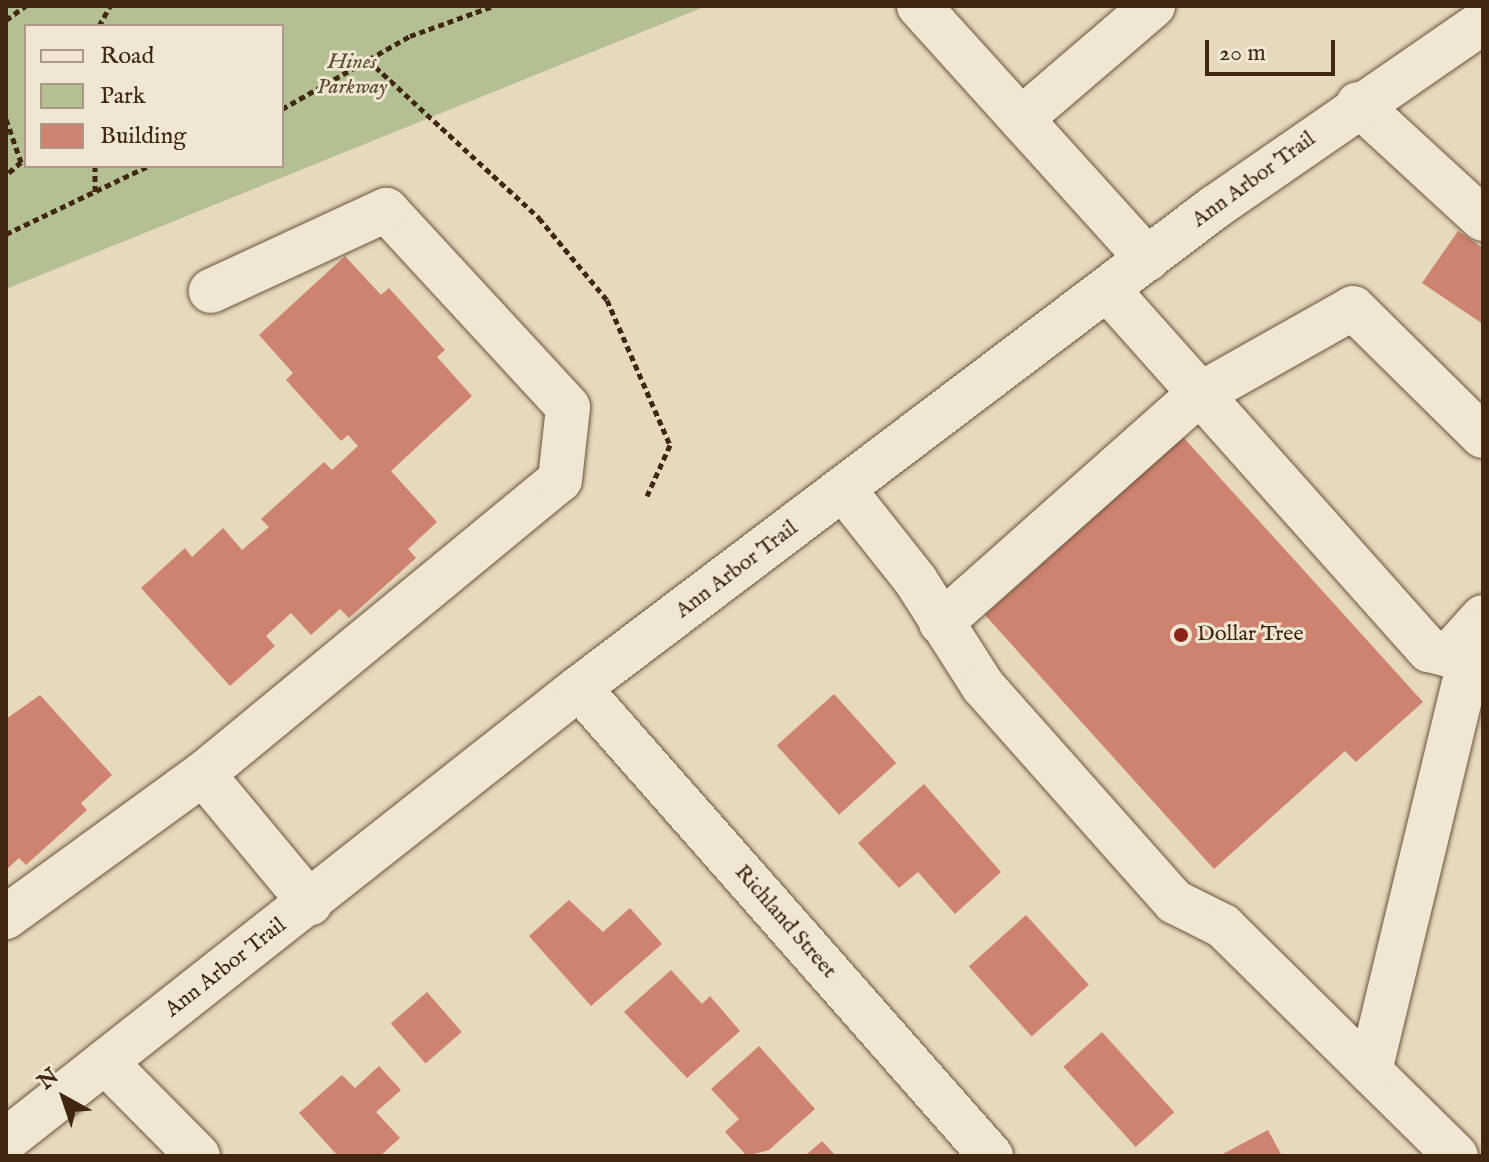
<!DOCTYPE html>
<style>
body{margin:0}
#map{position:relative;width:1489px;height:1162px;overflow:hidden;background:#e6d9bd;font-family:"IM FELL English",serif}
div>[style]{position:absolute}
.green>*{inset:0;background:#b4bf92}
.building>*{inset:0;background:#ce836e;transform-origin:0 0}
.path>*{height:5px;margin-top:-2.5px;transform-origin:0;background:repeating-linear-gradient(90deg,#412612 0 6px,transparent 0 10px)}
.roads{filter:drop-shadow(0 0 2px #6a533d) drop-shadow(0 0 2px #6a533d)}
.minor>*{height:44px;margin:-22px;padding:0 22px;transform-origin:22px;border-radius:22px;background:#efe6d4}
.dots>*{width:22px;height:22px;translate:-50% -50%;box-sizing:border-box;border:4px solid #efe6d4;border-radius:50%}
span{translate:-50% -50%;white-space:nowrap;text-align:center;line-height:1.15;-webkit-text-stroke:6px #efe6d4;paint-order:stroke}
.park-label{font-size:22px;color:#5e4c32;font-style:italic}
.street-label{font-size:22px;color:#412612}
.poi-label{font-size:22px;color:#412612}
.left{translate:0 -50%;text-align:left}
.frame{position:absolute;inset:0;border:8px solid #412612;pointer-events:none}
.legend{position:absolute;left:24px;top:24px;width:260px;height:144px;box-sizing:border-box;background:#efe6d4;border:2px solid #a99986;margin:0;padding:10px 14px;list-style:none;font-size:24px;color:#412612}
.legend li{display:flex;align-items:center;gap:16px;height:40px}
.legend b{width:40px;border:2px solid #a99986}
.north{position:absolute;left:24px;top:1058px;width:80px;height:80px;-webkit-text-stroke:6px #efe6d4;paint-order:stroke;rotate:320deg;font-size:22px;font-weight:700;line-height:32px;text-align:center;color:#412612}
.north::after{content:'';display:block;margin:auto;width:28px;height:36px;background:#412612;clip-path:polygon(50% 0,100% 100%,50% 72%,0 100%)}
.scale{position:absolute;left:1205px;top:40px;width:130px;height:36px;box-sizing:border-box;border:4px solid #412612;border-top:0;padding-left:10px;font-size:24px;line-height:28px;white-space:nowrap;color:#412612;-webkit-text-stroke:6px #efe6d4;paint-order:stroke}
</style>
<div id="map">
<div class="green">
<i style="clip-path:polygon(evenodd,6px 6px,706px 6px,6px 289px,6px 6px,26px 26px,282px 26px,282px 166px,26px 166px,26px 26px)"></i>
</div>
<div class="building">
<i style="clip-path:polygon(1458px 231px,1483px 248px,1483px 324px,1422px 283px)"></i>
<i style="clip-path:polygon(345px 256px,381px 295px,389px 288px,445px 350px,437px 357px,472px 396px,391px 471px,437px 522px,408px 549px,416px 558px,349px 618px,340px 609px,311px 635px,291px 613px,266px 636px,275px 646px,230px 686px,141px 588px,185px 548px,192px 557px,223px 528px,242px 550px,269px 527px,261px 519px,324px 462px,332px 470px,358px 446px,348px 435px,341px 441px,286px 380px,293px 373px,259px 335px)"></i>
<i style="clip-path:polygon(1183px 437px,1423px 702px,1356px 762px,1345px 751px,1214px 869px,985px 615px)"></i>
<i style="left:834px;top:694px;width:93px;height:77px;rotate:48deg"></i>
<i style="clip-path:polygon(40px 695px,112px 775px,81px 803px,87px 810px,26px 865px,19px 858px,6px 870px,6px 719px)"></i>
<i style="clip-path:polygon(924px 784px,1001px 872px,955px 914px,918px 872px,899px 888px,858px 843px)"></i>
<i style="clip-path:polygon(569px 900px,603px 932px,630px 908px,662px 944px,591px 1006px,529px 936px)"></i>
<i style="left:1026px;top:915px;width:94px;height:77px;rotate:48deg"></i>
<i style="clip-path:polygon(671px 970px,702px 1004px,710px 996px,740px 1031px,687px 1078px,624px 1012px)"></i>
<i style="left:427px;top:992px;width:53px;height:48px;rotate:49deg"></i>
<i style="left:1102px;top:1032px;width:108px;height:52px;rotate:48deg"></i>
<i style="clip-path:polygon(759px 1046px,815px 1109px,769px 1150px,747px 1156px,725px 1132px,739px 1119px,711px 1089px)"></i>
<i style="clip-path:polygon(379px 1066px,401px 1090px,376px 1112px,400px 1138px,380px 1156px,338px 1156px,299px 1113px,342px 1075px,355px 1088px)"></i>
<i style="clip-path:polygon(1268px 1130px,1282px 1156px,1219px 1156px)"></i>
<i style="clip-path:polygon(822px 1141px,836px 1156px,805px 1156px)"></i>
</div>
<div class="path">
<i style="left:6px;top:20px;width:24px;rotate:-36deg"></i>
<i style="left:99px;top:26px;width:23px;rotate:-61deg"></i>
<i style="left:368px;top:60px;width:233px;rotate:42.7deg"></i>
<i style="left:539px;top:218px;width:107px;rotate:50.3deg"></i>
<i style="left:607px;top:300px;width:158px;rotate:66.5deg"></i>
<i style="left:670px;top:445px;width:56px;rotate:114.3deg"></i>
<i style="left:282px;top:109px;width:147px;rotate:-29.7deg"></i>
<i style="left:410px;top:36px;width:88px;rotate:-19.9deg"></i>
<i style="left:6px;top:119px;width:46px;rotate:70.8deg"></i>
<i style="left:21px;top:162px;width:20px;rotate:139deg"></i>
<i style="left:95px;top:166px;width:29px;rotate:90deg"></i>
<i style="left:6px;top:234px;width:157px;rotate:-25.6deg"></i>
</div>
<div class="roads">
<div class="minor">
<i style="left:919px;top:6px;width:341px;rotate:47.9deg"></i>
<i style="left:1358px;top:104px;width:170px;rotate:42.6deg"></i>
<i style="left:1021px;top:119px;width:174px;rotate:-40.6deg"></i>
<i style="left:1107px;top:289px;width:484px;rotate:48.3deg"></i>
<i style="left:1429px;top:650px;width:21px;rotate:14deg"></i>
<i style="left:1449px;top:655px;width:51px;rotate:-48.2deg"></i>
<i style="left:844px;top:490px;width:116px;rotate:51.6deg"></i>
<i style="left:916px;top:581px;width:125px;rotate:57.5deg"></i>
<i style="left:983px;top:686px;width:289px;rotate:48.4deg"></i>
<i style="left:1175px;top:902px;width:54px;rotate:26.6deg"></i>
<i style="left:1223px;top:926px;width:327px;rotate:44.6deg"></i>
<i style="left:941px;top:623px;width:342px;rotate:-41.6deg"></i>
<i style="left:1197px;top:396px;width:179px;rotate:-29.4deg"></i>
<i style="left:1353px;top:308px;width:182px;rotate:44.6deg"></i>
<i style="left:579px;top:688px;width:624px;rotate:48.64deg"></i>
<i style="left:203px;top:774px;width:462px;rotate:-39.5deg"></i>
<i style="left:560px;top:480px;width:73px;rotate:-83.7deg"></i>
<i style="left:568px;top:407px;width:268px;rotate:-132.7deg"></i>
<i style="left:386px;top:210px;width:193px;rotate:155.2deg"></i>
<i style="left:6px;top:917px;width:243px;rotate:-36deg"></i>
<i style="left:203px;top:774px;width:168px;rotate:50.3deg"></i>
<i style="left:105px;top:1062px;width:132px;rotate:45.3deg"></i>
<i style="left:1370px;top:1071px;width:452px;rotate:-76.4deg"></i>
<i style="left:6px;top:1140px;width:730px;rotate:-38.27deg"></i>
<i style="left:579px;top:688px;width:797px;rotate:-37.1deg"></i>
<i style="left:1215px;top:207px;width:326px;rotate:-34.6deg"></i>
</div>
</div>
<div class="dots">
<i style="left:1181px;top:635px;background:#8f2418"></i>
</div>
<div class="park-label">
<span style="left:352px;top:75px">Hines<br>Parkway</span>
</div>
<div class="street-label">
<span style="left:1254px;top:180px;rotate:-36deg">Ann Arbor Trail</span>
<span style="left:737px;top:570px;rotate:-37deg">Ann Arbor Trail</span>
<span style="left:785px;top:922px;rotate:49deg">Richland Street</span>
<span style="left:226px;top:968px;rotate:-38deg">Ann Arbor Trail</span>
</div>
<div class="poi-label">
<span class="left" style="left:1197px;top:635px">Dollar Tree</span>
</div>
<div class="frame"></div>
<ul class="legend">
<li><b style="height:10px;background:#efe6d4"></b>Road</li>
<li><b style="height:22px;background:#b4bf92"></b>Park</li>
<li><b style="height:22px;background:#ce836e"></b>Building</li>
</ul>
<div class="north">N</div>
<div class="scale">20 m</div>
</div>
